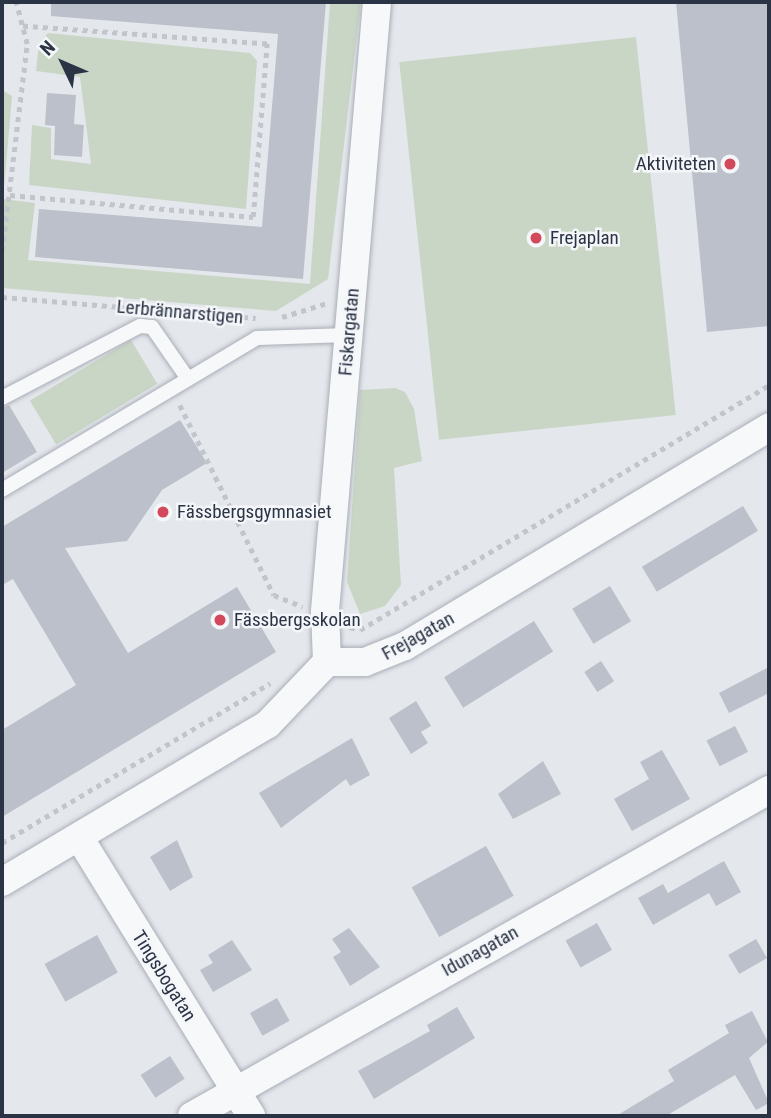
<!DOCTYPE html>
<meta charset="utf-8">
<style>
body{margin:0}
#map{position:relative;width:771px;height:1118px;overflow:hidden;background:#e4e7ec;font-family:"Roboto Condensed",sans-serif}
div>[style]{position:absolute}
.green>*{inset:0;background:#c9d6c5;transform-origin:0 0}
.building>*{inset:0;background:#bbc0ca;transform-origin:0 0}
.path>*{height:4.5px;margin-top:-2.25px;transform-origin:0;background:repeating-linear-gradient(90deg,#c2c5cb 0 5px,transparent 0 10px)}
.roads{filter:drop-shadow(0 0 2px #a9aeb7) drop-shadow(0 0 2px #a9aeb7)}
.service>*{height:14px;margin:-7px;padding:0 7px;transform-origin:7px;border-radius:7px;background:#f7f8fa}
.minor>*{height:28px;margin:-14px;padding:0 14px;transform-origin:14px;border-radius:14px;background:#f7f8fa}
.dots>*{width:19px;height:19px;translate:-50% -50%;box-sizing:border-box;border:4px solid #f4f6f9;border-radius:50%}
span{translate:-50% -50%;white-space:nowrap;text-align:center;line-height:1.15;-webkit-text-stroke:5px #f4f6f9;paint-order:stroke}
.poi-label{font-size:19px;color:#2b3445}
.right{translate:-100% -50%;text-align:right}
.left{translate:0 -50%;text-align:left}
.street-label{font-size:19px;color:#2b3445}
.frame{position:absolute;inset:0;border:4px solid #2b3445;pointer-events:none}
.north{position:absolute;left:28px;top:28px;width:70px;height:70px;-webkit-text-stroke:5px #f4f6f9;paint-order:stroke;rotate:314deg;font-size:19px;font-weight:700;line-height:28px;text-align:center;color:#2b3445}
.north::after{content:'';display:block;margin:auto;width:24px;height:32px;background:#2b3445;clip-path:polygon(50% 0,100% 100%,50% 72%,0 100%)}
</style>
<div id="map">
<div class="green">
<i style="clip-path:polygon(330px 2px,361px 2px,328px 279px,276px 311px,2px 288px,2px 90px,12px 96px,3px 199px,35px 203px,28px 260px,310px 284px)"></i>
<i style="clip-path:polygon(48px 33px,250px 53px,257px 61px,246px 209px,29px 185px,32px 125px,51px 128px,51px 159px,91px 164px,80px 77px,36px 71px,39px 43px)"></i>
<i style="left:636px;top:37px;width:380px;height:238px;rotate:84deg"></i>
<i style="left:131px;top:340px;width:51px;height:118px;rotate:59deg"></i>
<i style="clip-path:polygon(395px 388px,405px 392px,414px 409px,422px 461px,394px 468px,401px 585px,385px 606px,360px 614px,347px 582px,360px 390px)"></i>
</div>
<div class="building">
<i style="clip-path:polygon(51px 2px,326px 2px,303px 279px,35px 257px,39px 209px,262px 227px,278px 34px,51px 16px)"></i>
<i style="clip-path:polygon(676px 2px,769px 2px,769px 326px,707px 332px)"></i>
<i style="clip-path:polygon(47px 93px,76px 95px,74px 124px,84px 125px,82px 157px,54px 155px,55px 126px,45px 125px)"></i>
<i style="clip-path:polygon(9px 405px,37px 452px,2px 473px,2px 408px)"></i>
<i style="clip-path:polygon(180px 420px,207px 463px,162px 490px,127px 541px,65px 548px,128px 653px,237px 587px,276px 652px,2px 817px,2px 730px,76px 685px,13px 579px,2px 585px,2px 527px)"></i>
<i style="left:743px;top:506px;width:29px;height:118px;rotate:59deg"></i>
<i style="left:610px;top:586px;width:41px;height:44px;rotate:59deg"></i>
<i style="left:534px;top:621px;width:36px;height:106px;rotate:58deg"></i>
<i style="left:601px;top:661px;width:24px;height:20px;rotate:57deg"></i>
<i style="clip-path:polygon(769px 667px,769px 693px,729px 713px,719px 693px)"></i>
<i style="clip-path:polygon(416px 701px,431px 726px,421px 732px,428px 743px,411px 754px,389px 718px)"></i>
<i style="left:735px;top:726px;width:29px;height:32px;rotate:63deg"></i>
<i style="clip-path:polygon(352px 738px,370px 775px,350px 786px,346px 779px,281px 828px,259px 793px)"></i>
<i style="clip-path:polygon(662px 750px,690px 799px,632px 831px,614px 799px,649px 779px,640px 762px)"></i>
<i style="clip-path:polygon(543px 761px,561px 794px,513px 819px,498px 794px)"></i>
<i style="clip-path:polygon(177px 840px,193px 877px,170px 891px,150px 857px)"></i>
<i style="left:486px;top:846px;width:57px;height:85px;rotate:61deg"></i>
<i style="clip-path:polygon(724px 861px,741px 892px,716px 906px,709px 893px,653px 925px,638px 898px,663px 884px,668px 893px)"></i>
<i style="left:597px;top:923px;width:31px;height:36px;rotate:61deg"></i>
<i style="clip-path:polygon(349px 928px,380px 967px,350px 986px,333px 957px,341px 952px,332px 939px)"></i>
<i style="left:97px;top:935px;width:43px;height:60px;rotate:61deg"></i>
<i style="left:756px;top:939px;width:22px;height:32px;rotate:60deg"></i>
<i style="clip-path:polygon(232px 940px,252px 970px,213px 992px,200px 970px,213px 963px,208px 955px)"></i>
<i style="left:277px;top:998px;width:26px;height:31px;rotate:61deg"></i>
<i style="clip-path:polygon(457px 1007px,475px 1038px,374px 1099px,358px 1071px,430px 1031px,427px 1025px)"></i>
<i style="clip-path:polygon(752px 1011px,768px 1042px,749px 1058px,769px 1103px,756px 1110px,735px 1075px,666px 1116px,616px 1116px,674px 1081px,668px 1070px,729px 1033px,725px 1025px)"></i>
<i style="left:170px;top:1056px;width:27px;height:35px;rotate:57deg"></i>
</div>
<div class="path">
<i style="left:10px;top:195px;width:244px;rotate:5.2deg"></i>
<i style="left:253px;top:217px;width:174px;rotate:-85.4deg"></i>
<i style="left:267px;top:44px;width:246px;rotate:-175.8deg"></i>
<i style="left:2px;top:251px;width:209px;rotate:-83.1deg"></i>
<i style="left:27px;top:44px;width:43px;rotate:-104.7deg"></i>
<i style="left:2px;top:297px;width:131px;rotate:4.8deg"></i>
<i style="left:163px;top:310px;width:93px;rotate:4.9deg"></i>
<i style="left:282px;top:317px;width:47px;rotate:-17.3deg"></i>
<i style="left:180px;top:405px;width:212px;rotate:63.7deg"></i>
<i style="left:274px;top:595px;width:31px;rotate:22deg"></i>
<i style="left:350px;top:627px;width:10px;rotate:17deg"></i>
<i style="left:360px;top:630px;width:477px;rotate:-30.9deg"></i>
<i style="left:2px;top:843px;width:312px;rotate:-30.8deg"></i>
</div>
<div class="roads">
<div class="service">
<i style="left:2px;top:398px;width:156px;rotate:-27.6deg"></i>
<i style="left:140px;top:326px;width:12px;rotate:5deg"></i>
<i style="left:152px;top:327px;width:63px;rotate:55.3deg"></i>
<i style="left:2px;top:490px;width:297px;rotate:-30.8deg"></i>
<i style="left:257px;top:338px;width:92px;rotate:-1.9deg"></i>
</div>
<div class="minor">
<i style="left:327px;top:662px;width:51px;rotate:-92.2deg"></i>
<i style="left:325px;top:611px;width:611px;rotate:-85.12deg"></i>
<i style="left:79px;top:837px;width:328px;rotate:58.3deg"></i>
<i style="left:2px;top:882px;width:309px;rotate:-30.7deg"></i>
<i style="left:268px;top:724px;width:86px;rotate:-46.4deg"></i>
<i style="left:327px;top:662px;width:38px"></i>
<i style="left:365px;top:662px;width:43px;rotate:-21.8deg"></i>
<i style="left:405px;top:646px;width:425px;rotate:-31deg"></i>
<i style="left:192px;top:1116px;width:663px;rotate:-29.47deg"></i>
</div>
</div>
<div class="dots">
<i style="left:730px;top:164px;background:#d1495b"></i>
<i style="left:536px;top:238px;background:#d1495b"></i>
<i style="left:163px;top:512px;background:#d1495b"></i>
<i style="left:220px;top:620px;background:#d1495b"></i>
</div>
<div class="poi-label">
<span class="right" style="left:716px;top:164px">Aktiviteten</span>
<span class="left" style="left:550px;top:238px">Frejaplan</span>
<span class="left" style="left:177px;top:512px">Fässbergsgymnasiet</span>
<span class="left" style="left:234px;top:620px">Fässbergsskolan</span>
</div>
<div class="street-label">
<span style="left:180px;top:312px;rotate:5deg">Lerbrännarstigen</span>
<span style="left:349px;top:332px;rotate:-85deg">Fiskargatan</span>
<span style="left:418px;top:636px;rotate:-29deg">Frejagatan</span>
<span style="left:480px;top:951px;rotate:-29deg">Idunagatan</span>
<span style="left:164px;top:976px;rotate:58deg">Tingsbogatan</span>
</div>
<div class="frame"></div>
<div class="north">N</div>
</div>
